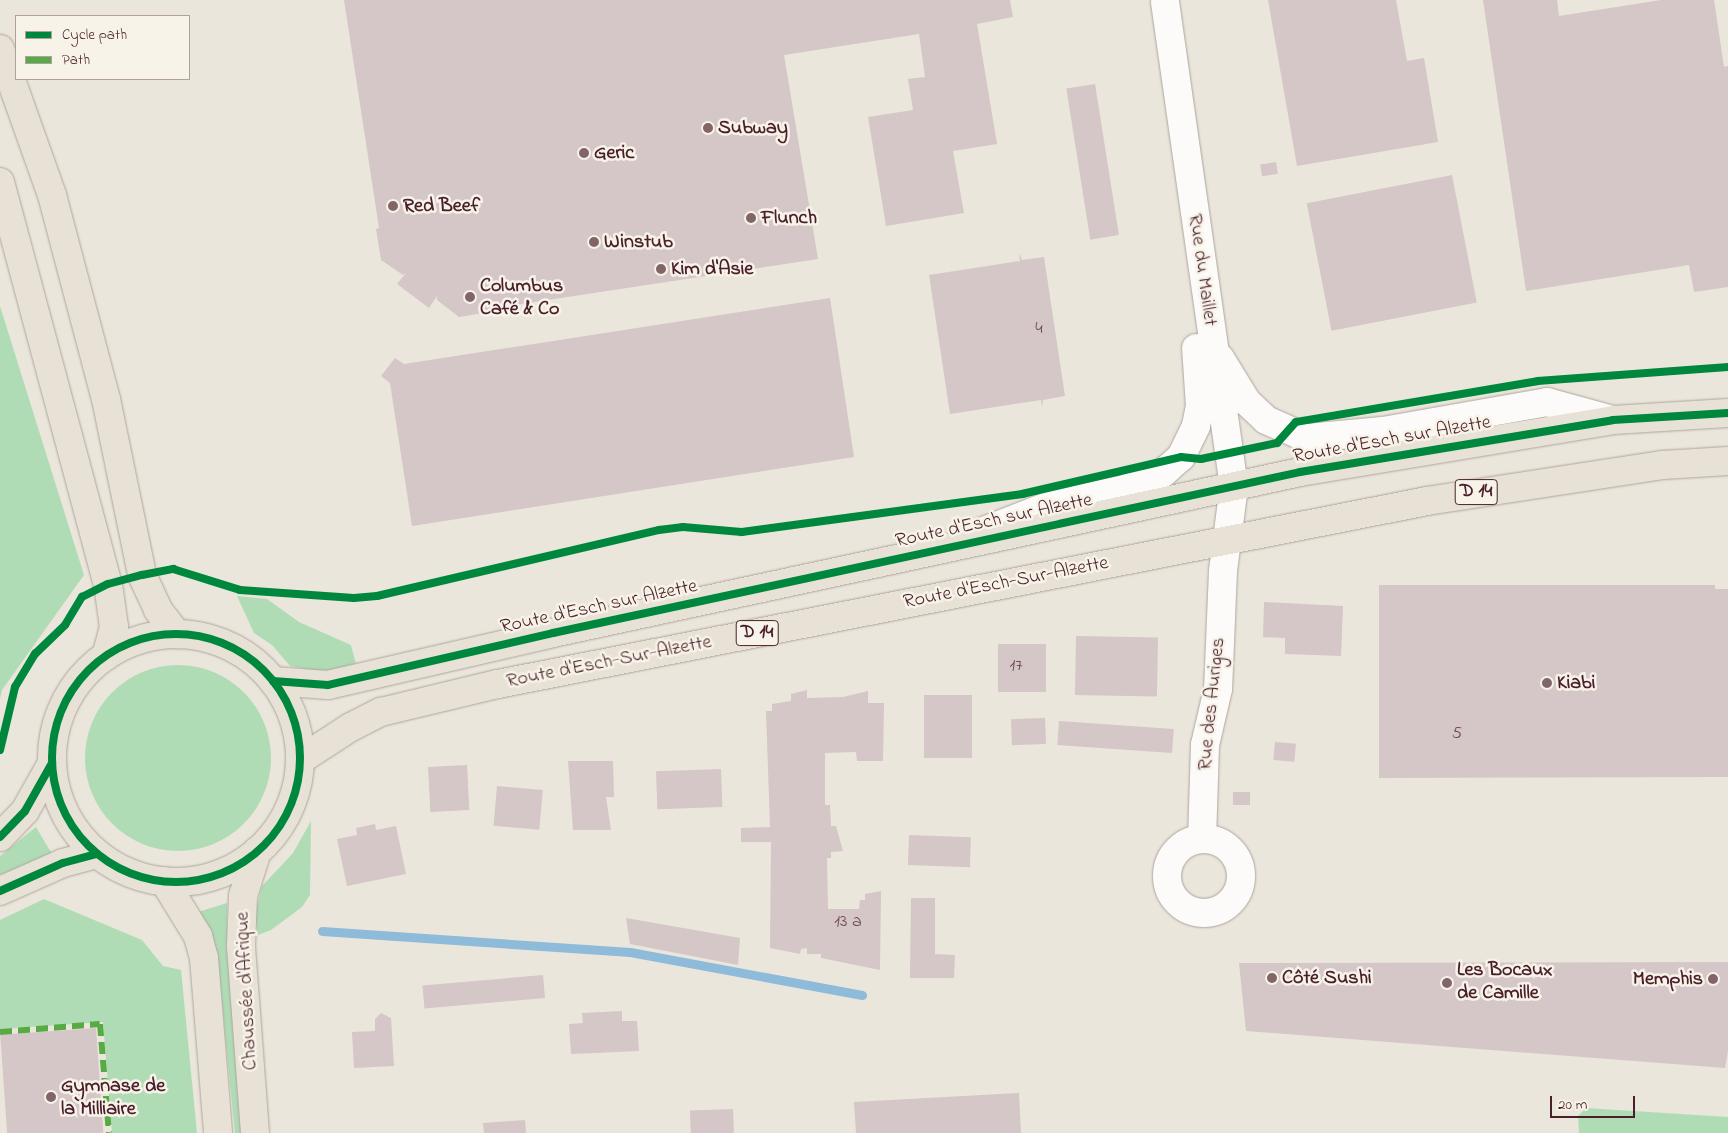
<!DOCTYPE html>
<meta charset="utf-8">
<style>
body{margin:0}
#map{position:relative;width:1728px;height:1133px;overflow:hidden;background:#ebe6db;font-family:"Indie Flower",sans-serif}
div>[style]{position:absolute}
.green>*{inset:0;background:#b0dcb5}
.round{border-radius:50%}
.stream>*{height:9px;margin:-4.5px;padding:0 4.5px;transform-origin:4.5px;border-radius:4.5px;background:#8fbbdb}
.building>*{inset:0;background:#d5c6c7;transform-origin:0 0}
.roads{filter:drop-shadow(0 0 1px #ada5a0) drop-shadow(0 0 1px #ada5a0)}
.minor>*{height:28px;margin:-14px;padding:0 14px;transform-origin:14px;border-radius:14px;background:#fcfbfa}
.minor>.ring{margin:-14px;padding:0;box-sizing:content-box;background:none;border:28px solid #fcfbfa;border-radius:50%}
.major>*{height:28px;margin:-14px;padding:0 14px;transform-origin:14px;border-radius:14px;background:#e8e2d6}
.major>.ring{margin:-14px;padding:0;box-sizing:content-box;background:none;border:28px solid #e8e2d6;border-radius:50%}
.quiet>*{height:6px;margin-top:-3px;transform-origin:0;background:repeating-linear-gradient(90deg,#57aa44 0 12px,transparent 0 18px)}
.cycleway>*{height:8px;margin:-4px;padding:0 4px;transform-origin:4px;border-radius:4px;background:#00873e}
.cycleway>.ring{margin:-4px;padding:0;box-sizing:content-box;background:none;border:8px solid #00873e;border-radius:50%}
.dots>*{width:14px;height:14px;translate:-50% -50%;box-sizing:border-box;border:2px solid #f7f3e8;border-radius:50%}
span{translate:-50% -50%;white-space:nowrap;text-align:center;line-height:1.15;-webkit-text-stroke:5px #f7f3e8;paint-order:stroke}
.number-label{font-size:18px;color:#6d4952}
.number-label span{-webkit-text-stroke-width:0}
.shield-label span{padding:1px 4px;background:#f7f3e8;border:1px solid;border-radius:4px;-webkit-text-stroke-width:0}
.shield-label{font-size:19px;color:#4a1f2b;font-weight:700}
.poi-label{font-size:20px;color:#4a1f2b;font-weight:700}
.left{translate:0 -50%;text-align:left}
.right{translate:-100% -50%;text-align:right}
.street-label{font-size:20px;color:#4a1f2b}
.legend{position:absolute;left:15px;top:15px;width:175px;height:65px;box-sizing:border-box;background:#f7f3e8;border:1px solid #b29e9c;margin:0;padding:6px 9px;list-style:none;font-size:15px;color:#4a1f2b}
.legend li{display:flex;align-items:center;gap:10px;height:25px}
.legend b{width:25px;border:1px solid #b29e9c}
.scale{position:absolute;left:1550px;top:1096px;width:85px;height:22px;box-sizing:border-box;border:2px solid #4a1f2b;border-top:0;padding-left:6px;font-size:15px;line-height:18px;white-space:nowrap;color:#4a1f2b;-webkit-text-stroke:4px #f7f3e8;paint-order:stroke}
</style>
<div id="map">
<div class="green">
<i style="clip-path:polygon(0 306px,84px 575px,2px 690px,0 699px)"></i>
<i style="clip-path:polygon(237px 596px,267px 599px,299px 622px,351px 645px,356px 664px,321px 672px,290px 666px,272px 645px,254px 633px)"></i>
<i class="round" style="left:85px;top:665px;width:186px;height:186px"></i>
<i style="clip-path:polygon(311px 821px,310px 895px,302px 907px,271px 930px,258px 935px,255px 914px,262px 886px,293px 853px)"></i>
<i style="clip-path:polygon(36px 827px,52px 854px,0 875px,0 856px)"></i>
<i style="clip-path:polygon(44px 899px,142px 940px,163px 966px,181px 970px,197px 1133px,112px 1133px,103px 1022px,0 1029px,0 920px)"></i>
<i style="clip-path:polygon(227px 903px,227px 944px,244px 1133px,235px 1133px,218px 964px,213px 940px,198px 912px)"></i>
<i style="clip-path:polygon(1586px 1108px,1728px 1117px,1728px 1133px,1579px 1133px,1578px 1116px)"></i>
</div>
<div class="stream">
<i style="left:322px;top:931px;width:309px;rotate:3.9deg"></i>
<i style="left:630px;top:952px;width:236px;rotate:10.5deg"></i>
</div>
<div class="building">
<i style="clip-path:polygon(344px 0,1010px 0,1013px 17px,977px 24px,997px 144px,953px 151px,964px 213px,886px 226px,868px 117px,913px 110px,908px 79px,925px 77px,919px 34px,784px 55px,818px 259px,488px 309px,489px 312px,459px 317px,437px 300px,437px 296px,429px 308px,397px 284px,406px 273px,403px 275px,381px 260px,376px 229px,379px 228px)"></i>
<i style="clip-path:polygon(1268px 0,1396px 0,1407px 61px,1424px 58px,1438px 142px,1297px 166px)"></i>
<i style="clip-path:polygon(1483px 0,1557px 0,1559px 16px,1661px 0,1714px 0,1724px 67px,1728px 66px,1728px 287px,1694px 292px,1689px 265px,1526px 291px)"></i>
<i style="left:1095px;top:84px;width:153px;height:29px;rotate:81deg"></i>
<i style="left:1276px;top:162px;width:12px;height:16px;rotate:81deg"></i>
<i style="left:1452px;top:175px;width:130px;height:148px;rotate:79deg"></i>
<i style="clip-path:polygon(1019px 253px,1022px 260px,1044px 257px,1065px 396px,1043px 400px,1042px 408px,1041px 400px,950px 414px,929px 275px,1020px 261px)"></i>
<i style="clip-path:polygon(830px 298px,854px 457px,412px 526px,390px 383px,381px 376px,395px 358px,404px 364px)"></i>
<i style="clip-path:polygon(1379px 585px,1715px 585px,1715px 589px,1728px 589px,1728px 777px,1379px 778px)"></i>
<i style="clip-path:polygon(1264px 602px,1343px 606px,1341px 656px,1285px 654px,1285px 638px,1263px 637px)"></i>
<i style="left:1076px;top:636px;width:82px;height:59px;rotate:1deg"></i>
<i style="left:998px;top:644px;width:48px;height:48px"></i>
<i style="clip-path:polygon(807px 690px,807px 698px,843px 697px,868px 691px,868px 703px,884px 703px,883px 761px,857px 761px,856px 752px,825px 753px,825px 805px,830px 805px,831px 826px,836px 826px,843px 851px,831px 852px,831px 858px,827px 858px,828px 909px,859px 909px,860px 900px,865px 900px,865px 894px,881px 891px,880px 970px,821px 958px,821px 954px,807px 954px,807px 948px,801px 949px,800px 954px,770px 948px,771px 842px,741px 842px,741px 828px,770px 827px,766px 711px,772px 711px,772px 704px,791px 701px,791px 694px)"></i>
<i style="left:924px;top:695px;width:48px;height:63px"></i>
<i style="left:1045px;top:718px;width:26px;height:34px;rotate:88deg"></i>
<i style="left:1059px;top:721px;width:115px;height:24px;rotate:4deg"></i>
<i style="left:1275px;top:742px;width:21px;height:18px;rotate:5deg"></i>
<i style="clip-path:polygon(568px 761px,613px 761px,614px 797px,606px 797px,611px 830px,573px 830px)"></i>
<i style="left:467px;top:765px;width:45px;height:39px;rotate:87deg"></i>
<i style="left:721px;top:769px;width:38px;height:65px;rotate:88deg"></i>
<i style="left:497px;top:786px;width:46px;height:40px;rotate:5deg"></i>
<i style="left:1233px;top:792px;width:17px;height:13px"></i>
<i style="clip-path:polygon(375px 824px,376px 830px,396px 826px,406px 874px,347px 886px,337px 839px,357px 835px,356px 828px)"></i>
<i style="left:909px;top:835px;width:62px;height:30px;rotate:2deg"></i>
<i style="clip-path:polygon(911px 898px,935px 898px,935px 954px,955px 955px,954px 978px,910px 978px)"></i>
<i style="clip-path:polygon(626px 918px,740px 938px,738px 965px,630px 944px)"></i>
<i style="clip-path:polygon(1728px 962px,1728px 1051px,1725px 1068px,1246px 1031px,1239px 963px)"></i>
<i style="left:543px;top:975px;width:23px;height:121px;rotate:85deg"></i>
<i style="clip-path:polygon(622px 1011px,622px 1021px,637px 1021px,639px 1051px,571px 1054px,569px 1024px,583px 1023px,582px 1013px)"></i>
<i style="clip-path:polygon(381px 1013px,391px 1018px,394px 1066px,354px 1068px,352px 1032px,375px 1031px,375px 1019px)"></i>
<i style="left:96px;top:1028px;width:105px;height:96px;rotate:86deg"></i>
<i style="clip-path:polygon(1019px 1093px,1021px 1133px,856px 1133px,854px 1102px)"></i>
<i style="left:733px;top:1109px;width:24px;height:43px;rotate:88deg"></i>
<i style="clip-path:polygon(525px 1120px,526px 1133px,484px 1133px,483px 1123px)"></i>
</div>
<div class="roads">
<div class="minor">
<i style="left:1165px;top:2px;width:489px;rotate:81.9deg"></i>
<i style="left:1234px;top:486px;width:86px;rotate:97.4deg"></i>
<i style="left:1223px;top:571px;width:118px;rotate:92.4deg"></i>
<i style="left:1218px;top:689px;width:57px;rotate:103.1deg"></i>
<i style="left:1205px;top:745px;width:94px;rotate:91.8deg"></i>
<i style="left:1220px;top:358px;width:52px;rotate:58.5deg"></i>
<i style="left:1247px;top:402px;width:26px;rotate:43deg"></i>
<i style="left:1266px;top:420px;width:45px;rotate:23.7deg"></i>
<i style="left:1307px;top:438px;width:76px;rotate:-5.3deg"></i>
<i style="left:1383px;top:431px;width:167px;rotate:-10deg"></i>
<i style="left:1547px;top:402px;width:68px;rotate:15.3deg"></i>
<i style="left:976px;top:534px;width:79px;rotate:-21.4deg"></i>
<i style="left:1050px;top:505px;width:77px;rotate:-12deg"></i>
<i style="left:1125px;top:489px;width:41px;rotate:-22.8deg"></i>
<i style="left:1163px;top:473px;width:24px;rotate:-42deg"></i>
<i style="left:1181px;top:457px;width:34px;rotate:-64deg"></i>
<i style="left:1196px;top:426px;width:20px;rotate:-79deg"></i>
<i style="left:1200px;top:406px;width:58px;rotate:-93.9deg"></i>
<i class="ring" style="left:1167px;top:839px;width:46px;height:46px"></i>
</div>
<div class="major">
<i style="left:0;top:49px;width:155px;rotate:70.4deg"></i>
<i style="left:52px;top:195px;width:211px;rotate:75.2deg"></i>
<i style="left:106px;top:399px;width:180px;rotate:78.4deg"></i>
<i style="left:142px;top:575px;width:38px;rotate:65deg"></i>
<i style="left:158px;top:610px;width:31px;rotate:52deg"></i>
<i style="left:0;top:182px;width:416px;rotate:75deg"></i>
<i style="left:108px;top:584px;width:43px;rotate:82.1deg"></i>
<i style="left:114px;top:627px;width:30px;rotate:105deg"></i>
<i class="ring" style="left:52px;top:634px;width:220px;height:220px"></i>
<i style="left:273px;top:681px;width:55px;rotate:4.2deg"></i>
<i style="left:328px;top:685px;width:231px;rotate:-13deg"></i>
<i style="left:553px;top:633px;width:764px;rotate:-12.16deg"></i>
<i style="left:1300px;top:472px;width:317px;rotate:-9.4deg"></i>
<i style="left:1613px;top:420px;width:115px;rotate:-3.5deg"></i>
<i style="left:300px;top:760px;width:61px;rotate:-32.9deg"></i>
<i style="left:351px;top:727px;width:34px;rotate:-27deg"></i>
<i style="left:381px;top:712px;width:120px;rotate:-13.5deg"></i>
<i style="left:498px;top:684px;width:947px;rotate:-11.14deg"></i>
<i style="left:1427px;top:501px;width:239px;rotate:-8.7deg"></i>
<i style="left:1663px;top:465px;width:65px;rotate:-3.5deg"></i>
<i style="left:0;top:837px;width:36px;rotate:-46deg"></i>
<i style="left:25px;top:811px;width:55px;rotate:-60.6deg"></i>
<i style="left:164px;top:881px;width:65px;rotate:58.3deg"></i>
<i style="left:198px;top:936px;width:23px;rotate:75deg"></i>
<i style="left:204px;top:958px;width:176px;rotate:85.4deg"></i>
<i style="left:0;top:891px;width:69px;rotate:-24deg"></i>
<i style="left:63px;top:863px;width:35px;rotate:-15deg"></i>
<i style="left:255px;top:1133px;width:188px;rotate:-94.3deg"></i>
<i style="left:241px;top:946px;width:50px;rotate:-87.7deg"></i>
<i style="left:243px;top:896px;width:47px;rotate:-72.7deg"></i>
</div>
</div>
<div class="quiet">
<i style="left:0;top:1032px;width:100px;rotate:-4.6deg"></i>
<i style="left:100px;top:1024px;width:109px;rotate:85.3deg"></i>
</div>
<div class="cycleway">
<i class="ring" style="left:52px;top:634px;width:240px;height:240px"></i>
<i style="left:273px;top:681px;width:55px;rotate:4.2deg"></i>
<i style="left:328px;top:685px;width:231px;rotate:-13deg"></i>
<i style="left:553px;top:633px;width:764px;rotate:-12.16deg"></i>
<i style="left:1300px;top:472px;width:317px;rotate:-9.4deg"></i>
<i style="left:1613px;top:420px;width:115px;rotate:-3.5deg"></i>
<i style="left:0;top:750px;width:65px;rotate:-76.6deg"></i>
<i style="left:15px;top:687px;width:39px;rotate:-59deg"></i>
<i style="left:35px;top:654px;width:42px;rotate:-44deg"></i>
<i style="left:65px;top:625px;width:33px;rotate:-59deg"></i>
<i style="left:82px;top:597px;width:29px;rotate:-27deg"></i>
<i style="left:108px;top:584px;width:35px;rotate:-15deg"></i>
<i style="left:142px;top:575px;width:32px;rotate:-11deg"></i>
<i style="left:173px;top:569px;width:70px;rotate:17.4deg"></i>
<i style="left:240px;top:590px;width:114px;rotate:4deg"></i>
<i style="left:354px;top:598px;width:23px;rotate:-5deg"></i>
<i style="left:377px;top:596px;width:290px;rotate:-13.2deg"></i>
<i style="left:659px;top:530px;width:24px;rotate:-7deg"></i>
<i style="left:683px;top:527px;width:59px;rotate:4.8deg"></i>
<i style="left:742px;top:532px;width:283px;rotate:-7.7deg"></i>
<i style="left:1022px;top:494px;width:163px;rotate:-13.1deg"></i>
<i style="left:1181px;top:457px;width:20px;rotate:6deg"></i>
<i style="left:1201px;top:459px;width:78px;rotate:-11.9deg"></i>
<i style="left:1277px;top:443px;width:28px;rotate:-48deg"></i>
<i style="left:1296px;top:422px;width:245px;rotate:-9.6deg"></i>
<i style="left:1538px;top:381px;width:191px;rotate:-4.2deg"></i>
<i style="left:0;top:837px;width:36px;rotate:-46deg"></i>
<i style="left:25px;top:811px;width:55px;rotate:-60.6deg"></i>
<i style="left:0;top:891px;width:69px;rotate:-24deg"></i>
<i style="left:63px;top:863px;width:35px;rotate:-15deg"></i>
</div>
<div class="dots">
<i style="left:708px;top:128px;background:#826569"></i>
<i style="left:584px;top:153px;background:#826569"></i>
<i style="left:393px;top:206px;background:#826569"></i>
<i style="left:751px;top:218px;background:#826569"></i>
<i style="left:594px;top:242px;background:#826569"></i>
<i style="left:661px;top:269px;background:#826569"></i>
<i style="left:470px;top:297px;background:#826569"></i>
<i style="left:1547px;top:683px;background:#826569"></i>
<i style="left:1272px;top:978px;background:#826569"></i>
<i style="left:1713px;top:979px;background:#826569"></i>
<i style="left:1447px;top:983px;background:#826569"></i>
<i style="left:51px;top:1097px;background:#826569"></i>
</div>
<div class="number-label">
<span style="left:1039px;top:329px">4</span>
<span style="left:1016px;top:666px">17</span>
<span style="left:1457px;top:734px">5</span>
<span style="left:848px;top:922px">13 a</span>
</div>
<div class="shield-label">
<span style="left:1476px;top:492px">D 14</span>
<span style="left:757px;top:633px">D 14</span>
</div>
<div class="poi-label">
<span class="left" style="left:718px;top:128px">Subway</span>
<span class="left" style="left:594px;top:153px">Geric</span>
<span class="left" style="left:403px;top:206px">Red Beef</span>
<span class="left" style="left:761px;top:218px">Flunch</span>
<span class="left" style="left:604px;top:242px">Winstub</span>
<span class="left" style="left:671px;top:269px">Kim d'Asie</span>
<span class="left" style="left:480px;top:298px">Columbus<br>Café &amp; Co</span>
<span class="left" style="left:1557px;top:683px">Kiabi</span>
<span class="left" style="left:1457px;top:982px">Les Bocaux<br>de Camille</span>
<span class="left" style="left:1282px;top:978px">Côté Sushi</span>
<span class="right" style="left:1703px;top:979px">Memphis</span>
<span class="left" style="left:61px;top:1098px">Gymnase de<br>la Milliaire</span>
</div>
<div class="street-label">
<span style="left:1202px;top:270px;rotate:82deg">Rue du Maillet</span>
<span style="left:1392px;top:440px;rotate:-10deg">Route d'Esch sur Alzette</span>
<span style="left:994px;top:521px;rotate:-12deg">Route d'Esch sur Alzette</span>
<span style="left:1006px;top:583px;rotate:-11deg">Route d'Esch-Sur-Alzette</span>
<span style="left:599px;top:607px;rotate:-12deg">Route d'Esch sur Alzette</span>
<span style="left:609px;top:662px;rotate:-11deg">Route d'Esch-Sur-Alzette</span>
<span style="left:1212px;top:704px;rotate:-84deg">Rue des Auriges</span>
<span style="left:247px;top:991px;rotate:-93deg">Chaussée d'Afrique</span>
</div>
<ul class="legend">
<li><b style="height:6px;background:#00873e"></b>Cycle path</li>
<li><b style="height:6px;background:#57aa44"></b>Path</li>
</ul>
<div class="scale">20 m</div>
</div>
